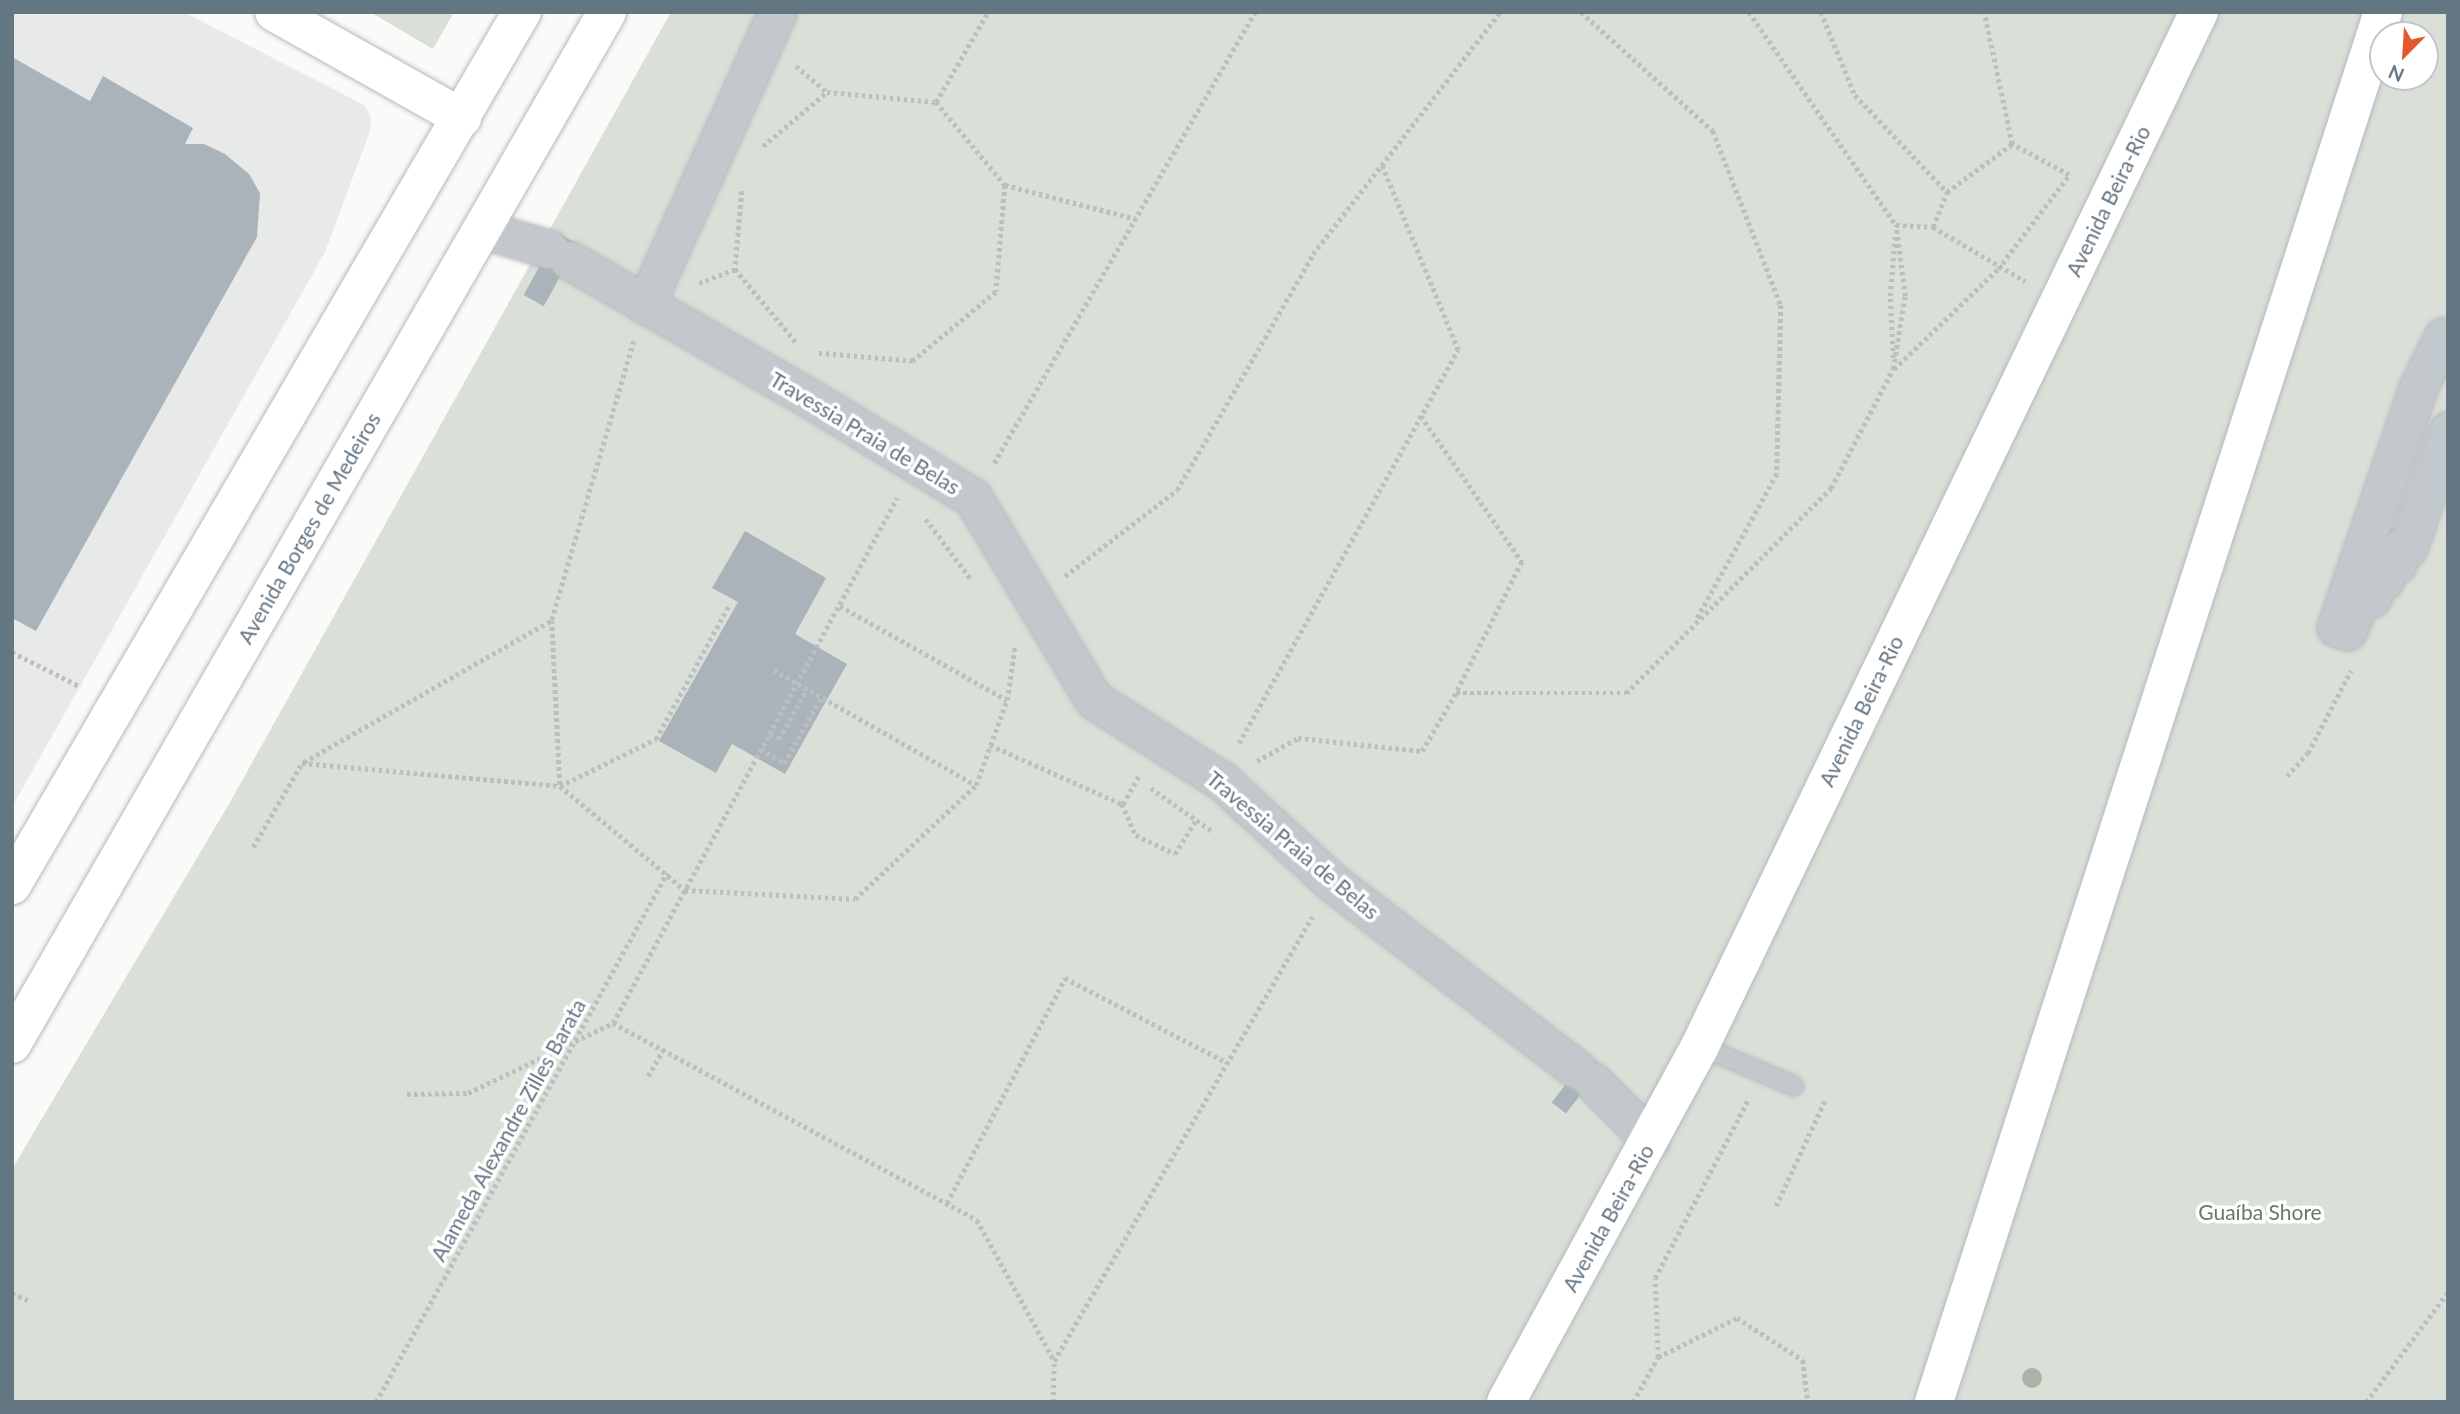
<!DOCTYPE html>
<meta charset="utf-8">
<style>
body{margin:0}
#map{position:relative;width:2460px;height:1414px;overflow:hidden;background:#fafaf8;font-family:Lato,sans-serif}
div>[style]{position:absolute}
.built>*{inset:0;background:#e8e9e9}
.green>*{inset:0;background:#dadfd7}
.building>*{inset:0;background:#aab3b9;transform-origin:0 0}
.path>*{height:4.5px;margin-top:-2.25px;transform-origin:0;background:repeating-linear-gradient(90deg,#bbbfc2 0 3.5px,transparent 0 7px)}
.roads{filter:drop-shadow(0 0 2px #b3babf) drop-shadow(0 0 2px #b3babf)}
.lane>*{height:18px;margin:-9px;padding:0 9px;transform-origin:9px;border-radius:9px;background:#c3c8cc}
.street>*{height:37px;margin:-18.5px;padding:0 18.5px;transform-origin:18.5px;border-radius:18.5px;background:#c3c8cc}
.secondary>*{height:38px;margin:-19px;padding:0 19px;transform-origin:19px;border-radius:19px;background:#fff}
.trees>*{width:20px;height:20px;margin:-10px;border-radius:50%;background:#aab4a7}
span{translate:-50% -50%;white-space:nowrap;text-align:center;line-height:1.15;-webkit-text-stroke:7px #fff;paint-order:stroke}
.street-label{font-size:21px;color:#657683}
.park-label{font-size:21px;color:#687a64}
.frame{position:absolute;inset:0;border:14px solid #657683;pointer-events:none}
.north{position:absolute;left:2369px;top:21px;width:70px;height:70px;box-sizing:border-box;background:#fff;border:2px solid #c1c8cd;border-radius:50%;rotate:204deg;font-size:19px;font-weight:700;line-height:28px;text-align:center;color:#657683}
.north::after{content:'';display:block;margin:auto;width:24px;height:32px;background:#e4572e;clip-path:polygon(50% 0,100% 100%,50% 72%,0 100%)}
</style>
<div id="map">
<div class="built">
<i style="clip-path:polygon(12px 12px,184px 12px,364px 105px,371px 117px,370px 131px,325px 252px,12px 807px)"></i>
</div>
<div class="green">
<i style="clip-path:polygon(370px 12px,454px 12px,433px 49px)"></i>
<i style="clip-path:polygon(evenodd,671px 12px,2448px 12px,2448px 1402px,12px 1402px,12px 1169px,229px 804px,671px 12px,2383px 35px,2425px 35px,2425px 77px,2383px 77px,2383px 35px)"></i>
</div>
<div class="building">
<i style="clip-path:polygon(12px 57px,90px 101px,103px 76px,193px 128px,185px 144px,204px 144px,225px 154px,249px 174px,260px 193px,257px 237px,36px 631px,12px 618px)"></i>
<i style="left:558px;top:233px;width:23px;height:71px;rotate:29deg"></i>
<i style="clip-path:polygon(745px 531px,826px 578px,795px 634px,847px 664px,785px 774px,732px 744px,716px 773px,659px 741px,738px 602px,712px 588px)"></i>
<i style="left:1588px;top:1056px;width:18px;height:59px;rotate:38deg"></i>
</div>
<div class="path">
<i style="left:1581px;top:12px;width:178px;rotate:42deg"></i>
<i style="left:1713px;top:131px;width:187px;rotate:68.7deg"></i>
<i style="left:1781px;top:305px;width:169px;rotate:91.4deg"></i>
<i style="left:1777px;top:474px;width:166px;rotate:118.9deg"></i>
<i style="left:1749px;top:12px;width:259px;rotate:55.4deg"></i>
<i style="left:1896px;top:225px;width:37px;rotate:3deg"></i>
<i style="left:1933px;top:227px;width:38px;rotate:-68deg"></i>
<i style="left:1947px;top:192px;width:81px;rotate:-36.4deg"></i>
<i style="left:1821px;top:12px;width:90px;rotate:67.7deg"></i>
<i style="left:1855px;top:95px;width:134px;rotate:46.5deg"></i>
<i style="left:796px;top:66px;width:40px;rotate:40deg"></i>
<i style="left:827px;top:92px;width:109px;rotate:5.2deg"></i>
<i style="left:936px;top:102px;width:108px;rotate:50.3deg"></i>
<i style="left:1005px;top:185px;width:107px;rotate:94.8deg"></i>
<i style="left:996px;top:292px;width:108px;rotate:140.3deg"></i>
<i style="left:913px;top:361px;width:98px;rotate:-175.3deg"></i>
<i style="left:936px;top:102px;width:104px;rotate:-60deg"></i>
<i style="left:763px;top:146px;width:84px;rotate:-40.2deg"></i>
<i style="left:1005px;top:185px;width:135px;rotate:14.5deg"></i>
<i style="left:742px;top:191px;width:78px;rotate:95.1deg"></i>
<i style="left:735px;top:269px;width:95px;rotate:50.1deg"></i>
<i style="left:1933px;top:227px;width:107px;rotate:30.4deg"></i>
<i style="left:699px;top:283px;width:39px;rotate:-21deg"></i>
<i style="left:634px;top:341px;width:291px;rotate:106.4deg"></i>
<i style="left:552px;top:620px;width:166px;rotate:87.2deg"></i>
<i style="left:560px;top:786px;width:163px;rotate:39.8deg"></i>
<i style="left:685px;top:890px;width:170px;rotate:3deg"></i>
<i style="left:855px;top:899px;width:166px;rotate:-43.3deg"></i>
<i style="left:976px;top:785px;width:90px;rotate:-70deg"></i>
<i style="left:1007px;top:700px;width:55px;rotate:-81.6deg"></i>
<i style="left:1893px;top:358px;width:62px;rotate:-92.8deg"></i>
<i style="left:1890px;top:296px;width:62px;rotate:-85.4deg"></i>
<i style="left:1894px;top:369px;width:144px;rotate:-43.9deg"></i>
<i style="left:1998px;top:269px;width:118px;rotate:-52.9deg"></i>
<i style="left:2069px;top:175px;width:65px;rotate:-151.5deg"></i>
<i style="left:2012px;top:144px;width:135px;rotate:-102deg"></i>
<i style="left:1421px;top:416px;width:178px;rotate:55.3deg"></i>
<i style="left:1522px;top:562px;width:147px;rotate:116.7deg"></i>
<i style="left:994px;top:463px;width:521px;rotate:-59.94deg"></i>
<i style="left:926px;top:519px;width:75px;rotate:53.1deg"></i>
<i style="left:1065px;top:576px;width:141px;rotate:-37.5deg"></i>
<i style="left:1177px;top:490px;width:272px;rotate:-60deg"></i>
<i style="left:1313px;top:254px;width:306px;rotate:-52.3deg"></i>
<i style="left:840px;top:606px;width:192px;rotate:29.4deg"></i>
<i style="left:12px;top:652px;width:77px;rotate:26.9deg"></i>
<i style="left:774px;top:670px;width:232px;rotate:29.7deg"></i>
<i style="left:770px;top:734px;width:10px;rotate:29deg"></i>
<i style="left:779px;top:739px;width:57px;rotate:-60.8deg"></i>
<i style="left:1239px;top:743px;width:450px;rotate:-60.9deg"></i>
<i style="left:1458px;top:350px;width:199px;rotate:-112.4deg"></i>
<i style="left:990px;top:745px;width:145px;rotate:24.1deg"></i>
<i style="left:1122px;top:804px;width:34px;rotate:66deg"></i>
<i style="left:1136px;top:835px;width:43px;rotate:26deg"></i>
<i style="left:1175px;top:854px;width:42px;rotate:-58.6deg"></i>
<i style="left:761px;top:749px;width:27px;rotate:31deg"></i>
<i style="left:784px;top:763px;width:75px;rotate:-60.4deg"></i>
<i style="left:1257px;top:761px;width:47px;rotate:-29.3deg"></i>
<i style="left:1298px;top:738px;width:125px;rotate:6deg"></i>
<i style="left:1422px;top:751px;width:67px;rotate:-59.6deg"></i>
<i style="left:1456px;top:693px;width:170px"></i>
<i style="left:1626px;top:693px;width:290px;rotate:-45deg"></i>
<i style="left:1831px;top:488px;width:134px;rotate:-62.5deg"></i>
<i style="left:1893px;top:369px;width:74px;rotate:-80.7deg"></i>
<i style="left:1905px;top:296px;width:72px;rotate:-97.2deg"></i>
<i style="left:304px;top:762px;width:286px;rotate:-29.8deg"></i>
<i style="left:2287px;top:776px;width:31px;rotate:-48deg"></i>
<i style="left:2308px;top:753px;width:93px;rotate:-62.6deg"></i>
<i style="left:1151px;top:788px;width:75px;rotate:35.2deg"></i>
<i style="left:1123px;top:804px;width:33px;rotate:-61deg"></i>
<i style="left:253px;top:847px;width:97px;rotate:-59.7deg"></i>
<i style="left:302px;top:763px;width:259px;rotate:5.1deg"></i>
<i style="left:560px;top:786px;width:107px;rotate:-26.1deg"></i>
<i style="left:656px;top:739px;width:153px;rotate:-61.4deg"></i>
<i style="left:613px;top:1023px;width:414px;rotate:28.4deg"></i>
<i style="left:977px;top:1220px;width:160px;rotate:61.2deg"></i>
<i style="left:648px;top:1076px;width:30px;rotate:-60deg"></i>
<i style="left:407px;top:1094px;width:61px;rotate:-0.9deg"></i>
<i style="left:468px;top:1093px;width:161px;rotate:-25.8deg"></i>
<i style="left:613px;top:1023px;width:597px;rotate:-61.59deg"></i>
<i style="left:947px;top:1203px;width:254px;rotate:-62.3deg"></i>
<i style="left:1065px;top:978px;width:182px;rotate:27.6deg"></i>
<i style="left:1776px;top:1206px;width:117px;rotate:-65.2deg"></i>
<i style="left:12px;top:1293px;width:21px;rotate:25deg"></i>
<i style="left:1658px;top:1357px;width:79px;rotate:-92.2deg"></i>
<i style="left:1655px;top:1278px;width:203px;rotate:-62.4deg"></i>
<i style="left:376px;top:1402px;width:604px;rotate:-61.19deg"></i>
<i style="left:1053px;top:1402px;width:41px;rotate:-88.6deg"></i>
<i style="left:1054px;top:1361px;width:514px;rotate:-59.84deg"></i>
<i style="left:1633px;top:1402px;width:51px;rotate:-60.9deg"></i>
<i style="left:1658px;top:1357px;width:88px;rotate:-26.3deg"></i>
<i style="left:1737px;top:1318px;width:78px;rotate:32.5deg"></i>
<i style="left:1803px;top:1360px;width:42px;rotate:83.2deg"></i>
<i style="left:2366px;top:1402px;width:137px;rotate:-53.3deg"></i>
</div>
<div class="roads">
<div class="lane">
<i style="left:1700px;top:1046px;width:102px;rotate:23.1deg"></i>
</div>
<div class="street">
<i style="left:481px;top:229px;width:71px;rotate:16.4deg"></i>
<i style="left:569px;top:260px;width:279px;rotate:29.9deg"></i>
<i style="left:811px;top:399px;width:190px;rotate:31.4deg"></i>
<i style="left:973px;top:498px;width:235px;rotate:59.1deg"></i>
<i style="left:1094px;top:700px;width:151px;rotate:32.3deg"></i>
<i style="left:1222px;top:781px;width:151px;rotate:42.6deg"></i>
<i style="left:1333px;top:883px;width:308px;rotate:37.4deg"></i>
<i style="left:645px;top:305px;width:321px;rotate:-65.7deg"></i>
<i style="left:2448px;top:338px;width:5px;rotate:-169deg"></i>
<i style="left:2443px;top:337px;width:57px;rotate:116.1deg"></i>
<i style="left:2418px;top:388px;width:253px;rotate:108.9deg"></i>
<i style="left:2336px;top:627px;width:12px;rotate:20deg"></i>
<i style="left:2347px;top:631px;width:39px;rotate:-66deg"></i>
<i style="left:2363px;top:595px;width:9px;rotate:18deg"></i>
<i style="left:2372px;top:598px;width:20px;rotate:-75deg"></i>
<i style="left:2377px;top:579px;width:7px;rotate:16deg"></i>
<i style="left:2384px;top:581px;width:20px;rotate:-72deg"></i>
<i style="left:2390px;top:562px;width:7px;rotate:16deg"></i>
<i style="left:2397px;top:564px;width:19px;rotate:-72deg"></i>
<i style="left:2403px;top:546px;width:5px;rotate:22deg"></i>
<i style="left:2408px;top:548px;width:124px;rotate:-71.1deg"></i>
<i style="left:1592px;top:1081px;width:83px;rotate:45deg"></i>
</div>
<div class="secondary">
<i style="left:274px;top:12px;width:216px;rotate:29.4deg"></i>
<i style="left:12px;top:885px;width:1011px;rotate:-59.71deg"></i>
<i style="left:12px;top:1044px;width:1191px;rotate:-60.03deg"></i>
<i style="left:1506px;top:1402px;width:405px;rotate:-61.4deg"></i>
<i style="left:1700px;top:1046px;width:1148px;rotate:-64.24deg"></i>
<i style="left:1934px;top:1402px;width:1461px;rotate:-72.1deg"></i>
</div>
</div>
<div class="trees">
<i style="left:2032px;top:1378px"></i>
</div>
<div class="street-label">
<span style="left:2108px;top:201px;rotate:-64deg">Avenida Beira-Rio</span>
<span style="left:865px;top:433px;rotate:31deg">Travessia Praia de Belas</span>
<span style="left:309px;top:528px;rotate:-60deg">Avenida Borges de Medeiros</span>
<span style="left:1861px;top:711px;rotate:-64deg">Avenida Beira-Rio</span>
<span style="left:1293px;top:845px;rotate:40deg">Travessia Praia de Belas</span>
<span style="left:508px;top:1130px;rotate:-61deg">Alameda Alexandre Zilles Barata</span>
<span style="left:1608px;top:1218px;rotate:-61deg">Avenida Beira-Rio</span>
</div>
<div class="park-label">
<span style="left:2260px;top:1212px">Guaíba Shore</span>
</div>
<div class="frame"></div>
<div class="north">N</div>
</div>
